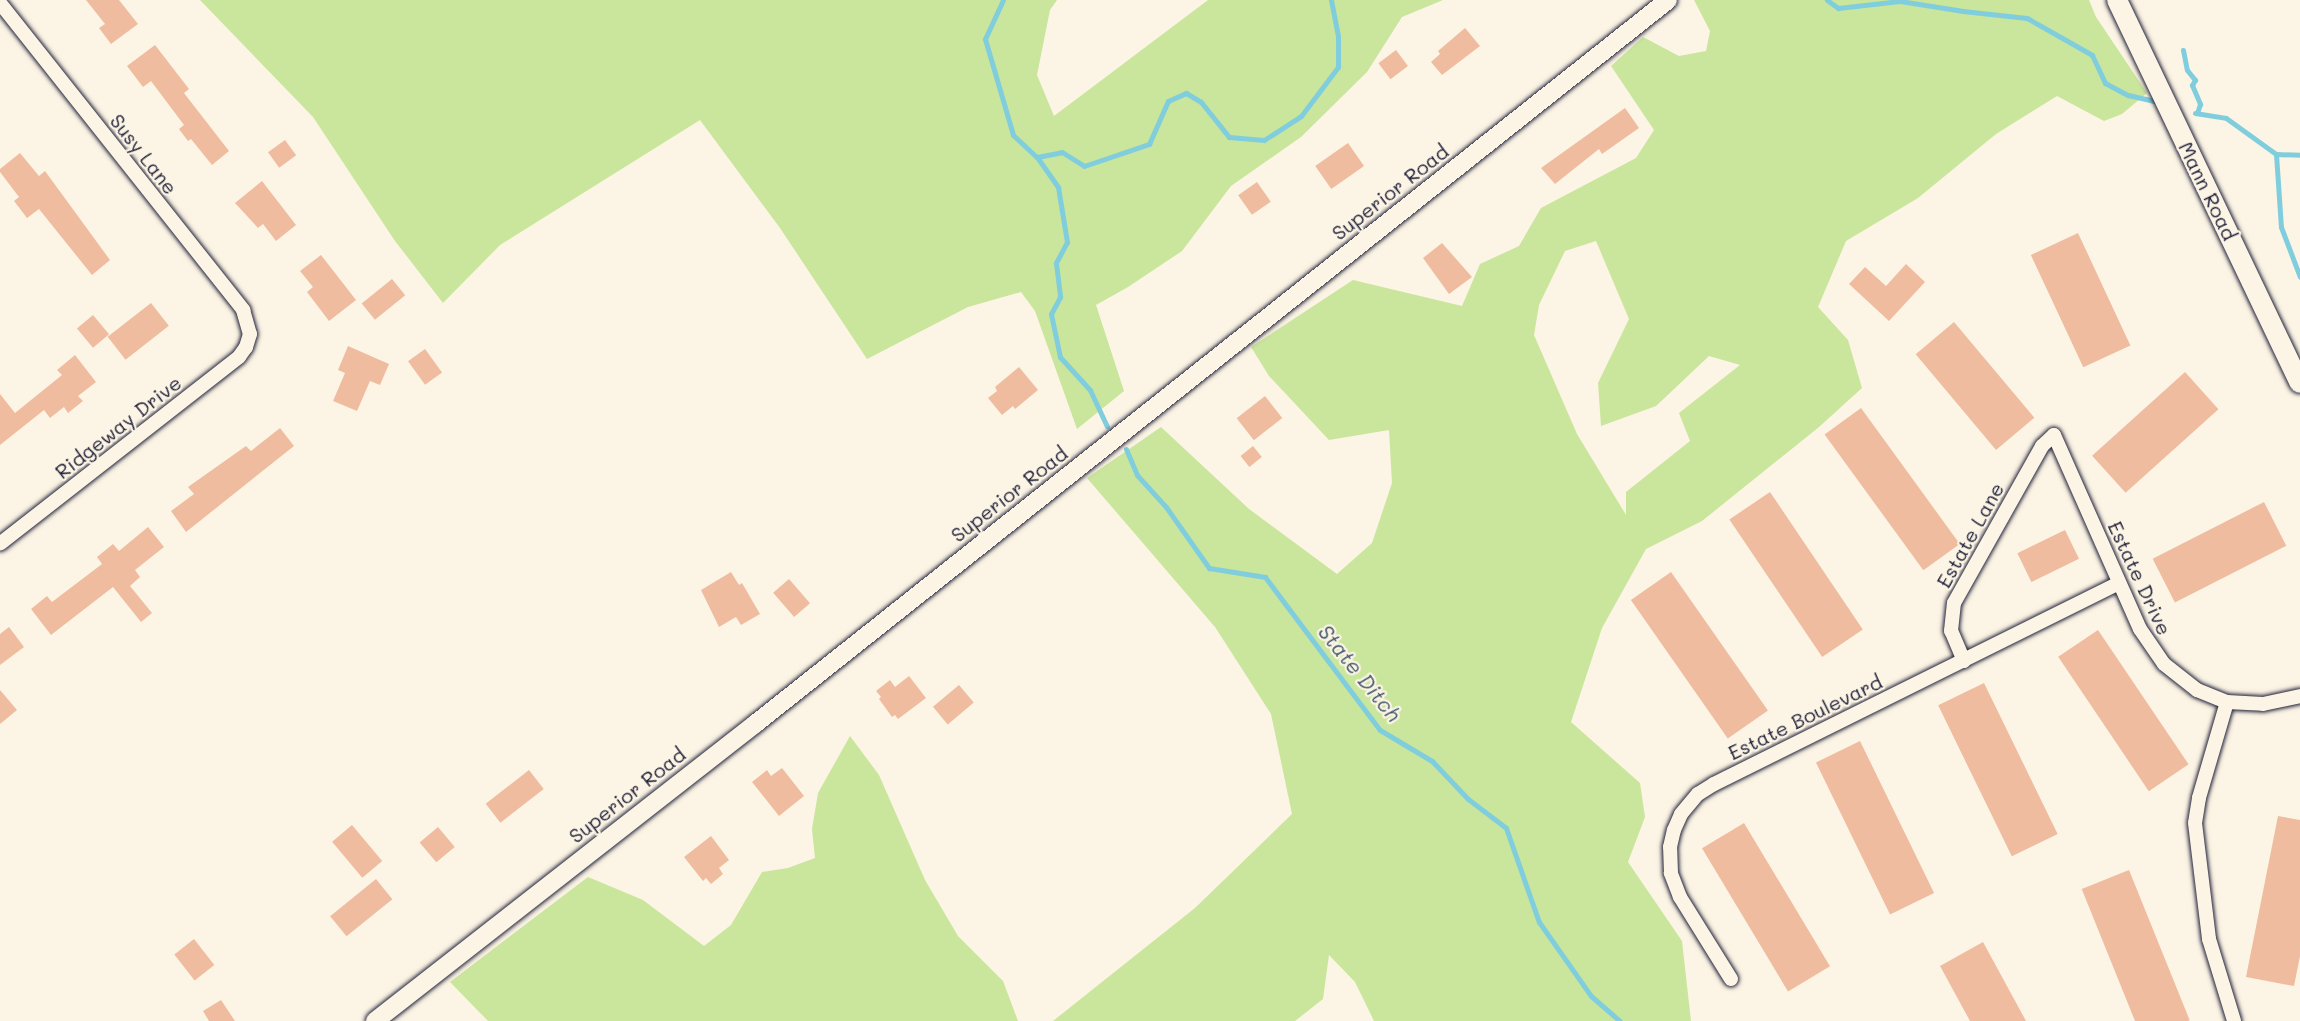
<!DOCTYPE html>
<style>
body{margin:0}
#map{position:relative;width:2300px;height:1021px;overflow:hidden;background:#fcf5e5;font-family:Mali,sans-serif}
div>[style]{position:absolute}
.green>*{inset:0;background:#cae59c}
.stream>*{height:5px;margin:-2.5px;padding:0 2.5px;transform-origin:2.5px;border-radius:2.5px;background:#80cedd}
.building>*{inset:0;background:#efbca0;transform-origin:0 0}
.roads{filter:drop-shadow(0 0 2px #22223b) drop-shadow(0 0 2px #22223b)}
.minor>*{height:14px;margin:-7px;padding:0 7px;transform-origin:7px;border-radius:7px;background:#fcf5e5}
.tertiary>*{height:18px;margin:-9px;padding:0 9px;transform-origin:9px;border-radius:9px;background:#fcf5e5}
.secondary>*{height:20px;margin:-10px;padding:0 10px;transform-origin:10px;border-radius:10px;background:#fcf5e5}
span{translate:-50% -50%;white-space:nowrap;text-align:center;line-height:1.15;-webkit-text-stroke:4.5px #fcf5e5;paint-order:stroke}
.street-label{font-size:20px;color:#22223b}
.water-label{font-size:21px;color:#3e566c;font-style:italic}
</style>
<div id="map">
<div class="green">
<i style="clip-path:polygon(200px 0,1057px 0,1050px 10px,1037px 75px,1054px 116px,1208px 0,1443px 0,1402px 17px,1367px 72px,1301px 137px,1231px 186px,1182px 251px,1128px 287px,1096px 305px,1124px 391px,1077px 429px,1035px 311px,1021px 292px,968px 307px,867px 359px,780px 228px,700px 120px,500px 245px,443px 303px,395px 241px,313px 117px)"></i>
<i style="clip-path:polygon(evenodd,1694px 0,2089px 0,2096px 17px,2147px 93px,2122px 114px,2104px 121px,2057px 96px,1996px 134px,1918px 198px,1846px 241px,1818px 307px,1848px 340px,1862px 388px,1819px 427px,1702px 521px,1646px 549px,1602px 628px,1571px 722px,1640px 783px,1645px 817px,1628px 862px,1682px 941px,1691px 1021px,1374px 1021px,1355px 982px,1329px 955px,1323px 999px,1295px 1021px,1053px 1021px,1195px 908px,1292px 814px,1271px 714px,1215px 627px,1087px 478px,1161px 427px,1249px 509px,1337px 574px,1372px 543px,1392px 483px,1389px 430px,1329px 440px,1269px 376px,1251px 347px,1353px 280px,1462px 306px,1480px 264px,1519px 246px,1541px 208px,1636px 158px,1654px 130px,1611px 66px,1643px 37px,1679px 56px,1706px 51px,1710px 31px,1694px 0,1596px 241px,1629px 319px,1598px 383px,1601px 426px,1656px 406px,1709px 356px,1740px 365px,1679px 413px,1690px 441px,1626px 492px,1626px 515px,1577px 434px,1534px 335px,1539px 305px,1565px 251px,1596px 241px)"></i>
<i style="clip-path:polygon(850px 736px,879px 775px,925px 880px,958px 936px,1003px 981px,1018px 1021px,488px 1021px,450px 982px,588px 877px,643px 900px,704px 946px,731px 925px,762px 872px,788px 868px,815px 858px,812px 829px,818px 793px)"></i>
</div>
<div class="stream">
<i style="left:1003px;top:0;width:43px;rotate:114.8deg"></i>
<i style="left:985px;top:39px;width:100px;rotate:73.7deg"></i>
<i style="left:1013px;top:135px;width:33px;rotate:43deg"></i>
<i style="left:1037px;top:157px;width:37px;rotate:55deg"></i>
<i style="left:1058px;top:187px;width:56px;rotate:80.7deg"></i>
<i style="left:1067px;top:242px;width:24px;rotate:118deg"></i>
<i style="left:1056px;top:263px;width:34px;rotate:83deg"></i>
<i style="left:1060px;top:297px;width:19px;rotate:118deg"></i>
<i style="left:1051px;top:314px;width:44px;rotate:78.2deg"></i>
<i style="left:1060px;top:357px;width:45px;rotate:47.7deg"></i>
<i style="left:1090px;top:390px;width:40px;rotate:65deg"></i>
<i style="left:1827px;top:0;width:14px;rotate:36deg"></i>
<i style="left:1838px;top:8px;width:62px;rotate:-6.4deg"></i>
<i style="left:1900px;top:1px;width:64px;rotate:9deg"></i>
<i style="left:1963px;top:11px;width:64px;rotate:6.2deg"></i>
<i style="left:2027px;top:18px;width:75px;rotate:29.6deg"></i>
<i style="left:2092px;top:55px;width:31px;rotate:65deg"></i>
<i style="left:2105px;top:83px;width:26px;rotate:28deg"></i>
<i style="left:2128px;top:95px;width:28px;rotate:13deg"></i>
<i style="left:2183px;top:50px;width:20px;rotate:79deg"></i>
<i style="left:2187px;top:70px;width:13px;rotate:51deg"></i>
<i style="left:2195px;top:80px;width:6px;rotate:121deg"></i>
<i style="left:2192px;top:85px;width:21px;rotate:67deg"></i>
<i style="left:2200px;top:104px;width:9px;rotate:108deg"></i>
<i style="left:2195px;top:113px;width:31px;rotate:9deg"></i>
<i style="left:2226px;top:118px;width:62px;rotate:35.8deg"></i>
<i style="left:2276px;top:154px;width:24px;rotate:2deg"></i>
<i style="left:2276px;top:154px;width:73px;rotate:86.1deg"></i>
<i style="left:2281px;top:227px;width:53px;rotate:69.2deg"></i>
<i style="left:1037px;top:157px;width:25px;rotate:-11deg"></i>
<i style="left:1062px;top:152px;width:26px;rotate:32deg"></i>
<i style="left:1084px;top:166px;width:69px;rotate:-18.7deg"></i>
<i style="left:1149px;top:144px;width:47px;rotate:-66.2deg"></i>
<i style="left:1168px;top:101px;width:20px;rotate:-24deg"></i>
<i style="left:1186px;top:93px;width:17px;rotate:31deg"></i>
<i style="left:1201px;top:102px;width:45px;rotate:51.3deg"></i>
<i style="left:1229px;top:137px;width:35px;rotate:5deg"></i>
<i style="left:1264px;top:140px;width:44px;rotate:-33deg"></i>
<i style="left:1301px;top:116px;width:61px;rotate:-52.9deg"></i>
<i style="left:1338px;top:67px;width:31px;rotate:-90deg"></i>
<i style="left:1338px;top:36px;width:37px;rotate:-101deg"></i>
<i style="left:1126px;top:449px;width:28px;rotate:67deg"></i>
<i style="left:1137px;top:475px;width:43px;rotate:47.8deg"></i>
<i style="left:1166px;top:507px;width:75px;rotate:54.8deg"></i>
<i style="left:1209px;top:568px;width:57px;rotate:9.1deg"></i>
<i style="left:1265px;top:577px;width:191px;rotate:53.1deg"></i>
<i style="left:1380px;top:730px;width:61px;rotate:30.8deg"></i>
<i style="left:1432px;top:761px;width:52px;rotate:46.5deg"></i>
<i style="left:1468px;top:799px;width:48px;rotate:37.3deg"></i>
<i style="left:1506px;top:828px;width:100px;rotate:70.7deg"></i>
<i style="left:1539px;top:922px;width:90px;rotate:54.9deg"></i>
<i style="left:1591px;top:996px;width:38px;rotate:41deg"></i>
</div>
<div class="building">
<i style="clip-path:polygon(86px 0,119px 0,138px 24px,111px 44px,99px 28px,105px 24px)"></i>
<i style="clip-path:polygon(1465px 28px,1480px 46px,1442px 75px,1431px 62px,1440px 54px,1438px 51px)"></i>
<i style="clip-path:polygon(155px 45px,189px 89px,184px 93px,229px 151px,212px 165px,191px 139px,188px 141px,179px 129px,184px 125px,151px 81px,143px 87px,127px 66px)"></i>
<i style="left:1396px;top:50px;width:20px;height:22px;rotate:53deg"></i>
<i style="clip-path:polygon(1625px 108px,1639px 128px,1602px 154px,1599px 149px,1555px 184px,1541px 168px)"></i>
<i style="left:285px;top:140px;width:19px;height:21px;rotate:54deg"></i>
<i style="left:1348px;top:143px;width:28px;height:40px;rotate:55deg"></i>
<i style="clip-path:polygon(20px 153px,39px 176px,45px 171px,110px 260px,92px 275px,39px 209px,27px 218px,14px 201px,19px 197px,0 172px,0 169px)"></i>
<i style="clip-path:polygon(262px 181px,296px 225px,276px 241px,263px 224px,258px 228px,235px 203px)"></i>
<i style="left:1257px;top:182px;width:24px;height:23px;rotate:55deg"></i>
<i style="left:2078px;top:233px;width:124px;height:52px;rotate:65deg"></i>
<i style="clip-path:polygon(1442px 243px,1472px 277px,1449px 294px,1423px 258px)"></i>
<i style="clip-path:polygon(321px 255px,356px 300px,329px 321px,307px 292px,313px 287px,300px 271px)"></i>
<i style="clip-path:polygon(1906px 264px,1925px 282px,1889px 321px,1849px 284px,1865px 267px,1886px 286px)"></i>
<i style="left:392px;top:279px;width:21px;height:39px;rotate:51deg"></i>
<i style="left:151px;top:303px;width:29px;height:55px;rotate:52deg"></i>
<i style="left:93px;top:315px;width:25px;height:21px;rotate:50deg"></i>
<i style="left:1954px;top:322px;width:125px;height:50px;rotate:50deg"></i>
<i style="clip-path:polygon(348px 346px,389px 364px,380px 385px,370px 381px,357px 411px,333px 401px,345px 373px,338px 370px)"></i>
<i style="left:425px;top:349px;width:29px;height:21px;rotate:54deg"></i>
<i style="clip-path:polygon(75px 355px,96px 382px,78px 396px,83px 401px,68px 413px,64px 407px,50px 418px,44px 410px,0 445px,0 394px,15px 413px,62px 375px,57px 370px)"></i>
<i style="clip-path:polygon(1019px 367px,1038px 390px,1015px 409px,1013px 406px,1002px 415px,988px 398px,997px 391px,995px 387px)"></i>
<i style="left:2185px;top:372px;width:50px;height:125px;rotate:48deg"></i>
<i style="left:1265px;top:396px;width:28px;height:36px;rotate:52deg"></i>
<i style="left:1861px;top:408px;width:168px;height:45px;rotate:54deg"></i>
<i style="clip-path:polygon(280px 428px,294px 446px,186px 532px,171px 511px,194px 494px,188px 487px,246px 446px,251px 451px)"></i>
<i style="left:1253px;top:446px;width:14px;height:16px;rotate:51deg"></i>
<i style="left:1770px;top:492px;width:166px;height:49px;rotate:56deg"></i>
<i style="left:2264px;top:502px;width:49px;height:125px;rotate:63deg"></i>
<i style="clip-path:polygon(148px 527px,164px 547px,135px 570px,140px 577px,130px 586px,152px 613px,141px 622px,113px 587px,51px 635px,31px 609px,47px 596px,52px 602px,102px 564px,97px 557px,113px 544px,119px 551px)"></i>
<i style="left:2065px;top:530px;width:32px;height:53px;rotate:64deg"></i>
<i style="clip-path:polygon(731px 572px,739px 585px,742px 583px,760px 614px,741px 625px,736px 617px,719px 627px,701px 590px)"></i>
<i style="left:1671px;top:572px;width:169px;height:49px;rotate:55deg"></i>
<i style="left:789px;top:579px;width:32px;height:21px;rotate:49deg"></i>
<i style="clip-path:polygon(9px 627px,24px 647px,0 665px,0 634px)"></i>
<i style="left:2098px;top:630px;width:162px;height:48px;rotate:56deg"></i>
<i style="clip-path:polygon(909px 676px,926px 698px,898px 719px,895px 715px,892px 717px,879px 699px,881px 697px,876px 691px,890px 680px,895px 687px)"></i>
<i style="left:1984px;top:683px;width:168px;height:51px;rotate:64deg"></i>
<i style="left:959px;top:685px;width:23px;height:34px;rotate:50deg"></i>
<i style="clip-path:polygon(0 690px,17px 710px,0 724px)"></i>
<i style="left:1860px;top:741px;width:169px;height:49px;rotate:64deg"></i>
<i style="clip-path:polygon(782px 768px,804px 796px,779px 816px,752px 782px,767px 770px,771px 776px)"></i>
<i style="left:529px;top:770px;width:24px;height:55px;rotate:52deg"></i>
<i style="clip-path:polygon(2278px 816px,2300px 820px,2300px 956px,2294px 986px,2246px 977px)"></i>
<i style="left:1744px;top:823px;width:167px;height:49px;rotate:59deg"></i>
<i style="left:352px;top:825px;width:47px;height:26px;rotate:50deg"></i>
<i style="left:438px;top:827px;width:26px;height:24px;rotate:50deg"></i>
<i style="clip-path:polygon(711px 836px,729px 860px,719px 868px,723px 874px,711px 884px,706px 878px,703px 881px,684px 857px)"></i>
<i style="left:2129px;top:870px;width:162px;height:51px;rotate:68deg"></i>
<i style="left:376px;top:879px;width:26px;height:59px;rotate:51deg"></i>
<i style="left:194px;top:939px;width:33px;height:25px;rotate:52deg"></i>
<i style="clip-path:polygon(1983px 942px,2026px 1021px,1970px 1021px,1940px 966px)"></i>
<i style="clip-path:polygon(221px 1000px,235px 1021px,209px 1021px,203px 1011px)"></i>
</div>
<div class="roads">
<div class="minor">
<i style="left:0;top:3px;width:392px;rotate:51.6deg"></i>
<i style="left:243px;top:310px;width:25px;rotate:74deg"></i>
<i style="left:250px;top:334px;width:14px;rotate:107deg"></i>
<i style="left:246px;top:347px;width:12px;rotate:125deg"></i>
<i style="left:239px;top:357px;width:303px;rotate:142deg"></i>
<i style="left:1964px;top:661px;width:33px;rotate:-113deg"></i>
<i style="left:1951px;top:631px;width:28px;rotate:-84deg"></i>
<i style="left:1954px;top:603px;width:180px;rotate:-60.7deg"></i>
<i style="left:2042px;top:446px;width:16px;rotate:-43deg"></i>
<i style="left:2054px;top:435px;width:212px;rotate:66.1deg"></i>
<i style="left:2140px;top:629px;width:42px;rotate:55.6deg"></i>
<i style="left:2164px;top:664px;width:42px;rotate:38.2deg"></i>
<i style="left:2197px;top:690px;width:32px;rotate:22deg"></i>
<i style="left:2227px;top:702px;width:36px;rotate:3deg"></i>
<i style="left:2263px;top:704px;width:38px;rotate:-12deg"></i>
<i style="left:2227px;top:702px;width:100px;rotate:106.3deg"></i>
<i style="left:2199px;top:798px;width:25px;rotate:99deg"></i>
<i style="left:2195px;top:823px;width:117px;rotate:83.1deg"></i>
<i style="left:2209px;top:939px;width:86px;rotate:73deg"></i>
<i style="left:1731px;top:979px;width:97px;rotate:-121.9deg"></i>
<i style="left:1680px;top:897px;width:26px;rotate:-111deg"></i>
<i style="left:1671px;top:873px;width:26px;rotate:-92deg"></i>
<i style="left:1670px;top:847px;width:17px;rotate:-77deg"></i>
<i style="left:1674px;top:830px;width:17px;rotate:-66deg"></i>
<i style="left:1681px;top:814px;width:26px;rotate:-50deg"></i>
<i style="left:1698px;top:794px;width:19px;rotate:-32deg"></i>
<i style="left:1714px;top:784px;width:452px;rotate:-26.4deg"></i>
</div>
<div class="tertiary">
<i style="left:375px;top:1021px;width:482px;rotate:-38deg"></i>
<i style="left:755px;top:724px;width:1165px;rotate:-38.41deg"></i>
</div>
<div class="secondary">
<i style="left:2117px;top:0;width:424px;rotate:64.5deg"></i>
</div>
</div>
<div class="street-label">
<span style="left:144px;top:154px;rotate:52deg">Susy Lane</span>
<span style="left:2208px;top:191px;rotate:64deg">Mann Road</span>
<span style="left:1390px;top:192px;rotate:-38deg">Superior Road</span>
<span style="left:118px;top:427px;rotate:-38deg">Ridgeway Drive</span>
<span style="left:1009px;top:494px;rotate:-38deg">Superior Road</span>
<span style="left:1970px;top:535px;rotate:-61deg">Estate Lane</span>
<span style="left:2140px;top:578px;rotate:65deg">Estate Drive</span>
<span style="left:1805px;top:717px;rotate:-26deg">Estate Boulevard</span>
<span style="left:627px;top:795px;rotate:-38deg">Superior Road</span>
</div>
<div class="water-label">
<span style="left:1360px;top:673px;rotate:51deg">State Ditch</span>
</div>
</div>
